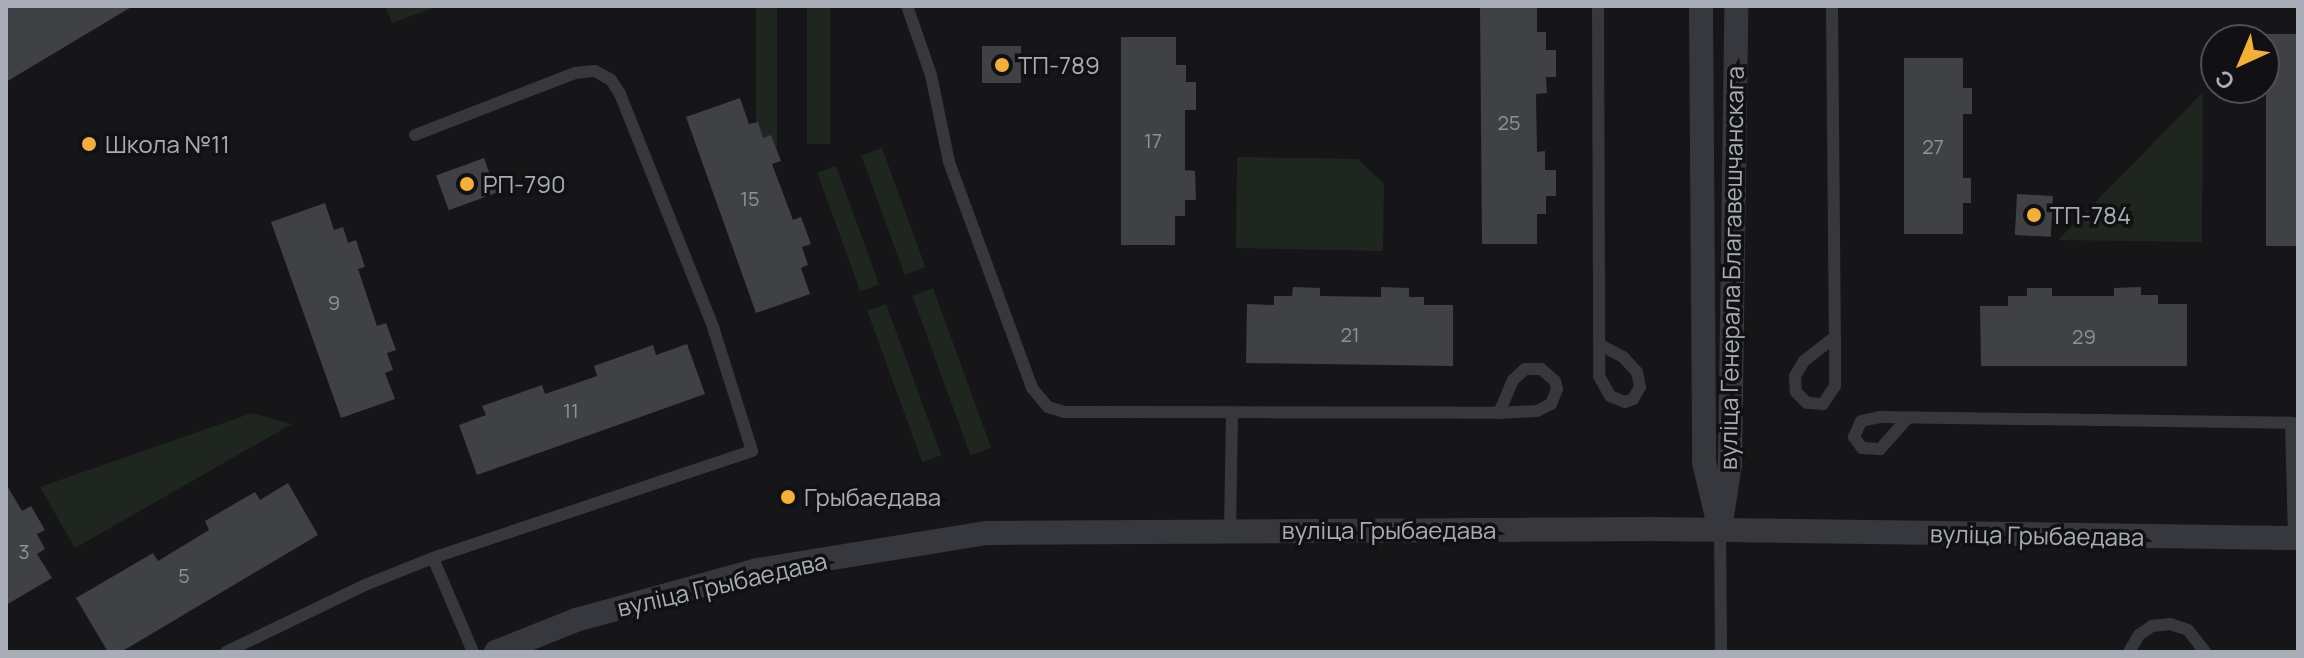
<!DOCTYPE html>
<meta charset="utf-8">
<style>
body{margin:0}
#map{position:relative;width:2304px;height:658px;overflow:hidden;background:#161618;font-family:Manrope,sans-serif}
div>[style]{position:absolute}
.green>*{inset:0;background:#1e261f;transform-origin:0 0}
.building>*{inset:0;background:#404145;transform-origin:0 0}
.lane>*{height:12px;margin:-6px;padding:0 6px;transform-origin:6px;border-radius:6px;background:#37383d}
.street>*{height:24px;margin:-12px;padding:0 12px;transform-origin:12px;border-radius:12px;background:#37383d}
.dots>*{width:22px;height:22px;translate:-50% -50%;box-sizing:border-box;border:4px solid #111113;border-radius:50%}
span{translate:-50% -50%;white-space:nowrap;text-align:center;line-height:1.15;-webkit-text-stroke:7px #111113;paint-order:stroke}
.number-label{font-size:20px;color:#8e929b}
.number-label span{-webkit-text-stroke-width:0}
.poi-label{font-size:24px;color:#a8adb8}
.left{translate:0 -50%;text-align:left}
.street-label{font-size:24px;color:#a8adb8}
.frame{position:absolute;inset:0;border:8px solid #a8adb8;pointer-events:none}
.north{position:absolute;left:2200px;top:24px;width:80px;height:80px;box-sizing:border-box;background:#111113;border:2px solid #4d4f55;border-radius:50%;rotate:224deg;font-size:22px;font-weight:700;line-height:32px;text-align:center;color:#a8adb8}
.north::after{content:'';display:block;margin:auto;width:28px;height:36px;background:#f2b134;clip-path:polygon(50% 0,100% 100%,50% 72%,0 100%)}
</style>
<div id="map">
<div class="green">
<i style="clip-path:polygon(385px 6px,432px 6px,433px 8px,392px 23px)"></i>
<i style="left:756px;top:6px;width:21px;height:155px"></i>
<i style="left:807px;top:6px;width:23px;height:138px"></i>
<i style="clip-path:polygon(2203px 92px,2202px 242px,2058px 240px,2130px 167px)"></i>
<i style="left:882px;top:148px;width:127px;height:22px;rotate:70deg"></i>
<i style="clip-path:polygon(1237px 157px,1358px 159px,1384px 184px,1383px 251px,1236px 248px)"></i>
<i style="left:836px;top:166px;width:126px;height:20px;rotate:70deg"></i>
<i style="left:933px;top:288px;width:170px;height:22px;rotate:70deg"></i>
<i style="left:886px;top:304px;width:161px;height:20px;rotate:70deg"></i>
<i style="clip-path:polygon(252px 413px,292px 424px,75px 548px,40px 487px)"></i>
</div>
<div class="building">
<i style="clip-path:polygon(6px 6px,133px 6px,6px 82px)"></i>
<i style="clip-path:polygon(1480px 6px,1537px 6px,1537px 32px,1546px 32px,1546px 50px,1556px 50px,1556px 77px,1546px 77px,1547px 93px,1536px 94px,1537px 152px,1545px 151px,1545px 170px,1556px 170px,1556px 196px,1546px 196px,1546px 214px,1537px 214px,1537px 244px,1482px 244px)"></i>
<i style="left:2298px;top:34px;width:212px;height:32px;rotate:90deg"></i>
<i style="clip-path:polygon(1121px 37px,1176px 37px,1176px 65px,1186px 65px,1186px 82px,1196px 82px,1196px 110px,1185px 110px,1185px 170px,1195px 171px,1196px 200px,1185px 200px,1185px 216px,1175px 216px,1175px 245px,1121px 245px)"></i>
<i style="left:982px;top:46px;width:39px;height:37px"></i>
<i style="clip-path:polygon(1904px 58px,1963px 58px,1963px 88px,1972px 88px,1972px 114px,1963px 114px,1963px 178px,1971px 178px,1971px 203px,1963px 203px,1963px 234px,1904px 234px)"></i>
<i style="clip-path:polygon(740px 98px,749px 124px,758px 122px,763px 138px,771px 135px,781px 161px,772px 164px,793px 220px,801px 217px,811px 244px,802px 247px,808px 265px,801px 268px,810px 294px,756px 313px,686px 117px)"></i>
<i style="left:484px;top:158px;width:37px;height:51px;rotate:70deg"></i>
<i style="left:2017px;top:194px;width:36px;height:41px;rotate:3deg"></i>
<i style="clip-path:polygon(325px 203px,334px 230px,343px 227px,348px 243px,356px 240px,365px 267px,358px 269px,377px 326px,386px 323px,396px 350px,387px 353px,393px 370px,385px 373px,395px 399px,341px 418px,271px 222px)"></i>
<i style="clip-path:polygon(1293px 287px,1320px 288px,1320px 296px,1381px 297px,1381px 287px,1409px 288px,1409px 297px,1424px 297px,1424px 305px,1453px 305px,1453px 366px,1246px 363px,1247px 304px,1274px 305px,1274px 296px,1292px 296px)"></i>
<i style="clip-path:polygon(2141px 287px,2141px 295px,2158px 295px,2158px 304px,2187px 304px,2187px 366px,1981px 366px,1980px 306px,2008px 306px,2008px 296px,2027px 296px,2027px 288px,2052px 288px,2052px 296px,2114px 296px,2114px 288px)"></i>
<i style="clip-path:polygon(687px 344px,705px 394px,477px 475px,459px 425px,486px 415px,482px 406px,542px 385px,545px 394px,597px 376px,594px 366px,653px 345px,656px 355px)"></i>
<i style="clip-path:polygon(288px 483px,318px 535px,121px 652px,108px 652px,76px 598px,153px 553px,158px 561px,209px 530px,205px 521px,255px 492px,260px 500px)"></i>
<i style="clip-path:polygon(6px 484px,22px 511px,31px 506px,45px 530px,37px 534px,45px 549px,37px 554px,52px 578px,6px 605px)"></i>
</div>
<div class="lane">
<i style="left:907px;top:6px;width:73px;rotate:70.8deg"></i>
<i style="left:931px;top:75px;width:89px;rotate:78.3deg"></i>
<i style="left:949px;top:162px;width:241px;rotate:69.8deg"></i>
<i style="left:1032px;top:388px;width:25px;rotate:50deg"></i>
<i style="left:1048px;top:407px;width:17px;rotate:17deg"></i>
<i style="left:1064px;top:412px;width:435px;rotate:0.1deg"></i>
<i style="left:1499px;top:413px;width:38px;rotate:-3deg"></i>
<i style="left:1537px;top:411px;width:16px;rotate:-27deg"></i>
<i style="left:1551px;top:404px;width:16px;rotate:-68deg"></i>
<i style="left:1557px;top:389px;width:8px;rotate:-104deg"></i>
<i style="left:1555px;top:381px;width:18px;rotate:-139deg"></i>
<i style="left:1541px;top:369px;width:16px;rotate:180deg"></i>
<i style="left:1525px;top:369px;width:16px;rotate:137deg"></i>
<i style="left:1513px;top:380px;width:36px;rotate:113deg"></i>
<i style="left:1598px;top:6px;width:370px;rotate:89.8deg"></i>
<i style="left:1599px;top:376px;width:23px;rotate:61deg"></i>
<i style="left:1610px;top:396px;width:16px;rotate:22deg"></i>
<i style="left:1625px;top:402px;width:9px;rotate:-21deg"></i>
<i style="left:1633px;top:399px;width:14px;rotate:-60deg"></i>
<i style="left:1640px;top:387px;width:15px;rotate:-101deg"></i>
<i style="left:1637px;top:372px;width:21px;rotate:-133deg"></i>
<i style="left:1623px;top:357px;width:26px;rotate:-152deg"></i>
<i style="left:1832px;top:6px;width:331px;rotate:89.5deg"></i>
<i style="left:1835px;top:337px;width:49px;rotate:90deg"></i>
<i style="left:1835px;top:386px;width:22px;rotate:124deg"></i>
<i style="left:1823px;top:404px;width:16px;rotate:-176deg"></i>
<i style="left:1807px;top:403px;width:16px;rotate:-135deg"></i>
<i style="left:1796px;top:392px;width:16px;rotate:-94deg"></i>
<i style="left:1795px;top:376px;width:17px;rotate:-59deg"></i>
<i style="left:1804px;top:361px;width:39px;rotate:-38deg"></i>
<i style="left:415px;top:135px;width:172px;rotate:-21.2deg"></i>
<i style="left:575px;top:73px;width:20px;rotate:-6deg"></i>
<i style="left:595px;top:71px;width:18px;rotate:29deg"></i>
<i style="left:611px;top:80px;width:17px;rotate:57deg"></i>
<i style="left:620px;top:94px;width:251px;rotate:68.2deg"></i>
<i style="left:713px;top:327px;width:130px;rotate:72.5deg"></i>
<i style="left:752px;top:451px;width:336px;rotate:161.5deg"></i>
<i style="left:433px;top:558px;width:102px;rotate:66.9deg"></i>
<i style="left:1908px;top:418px;width:42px;rotate:132.1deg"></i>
<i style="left:1880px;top:449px;width:18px;rotate:-177deg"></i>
<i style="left:1862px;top:448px;width:14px;rotate:-126deg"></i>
<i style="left:1854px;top:437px;width:17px;rotate:-66deg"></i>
<i style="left:1861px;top:421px;width:19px;rotate:-12deg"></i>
<i style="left:1880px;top:417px;width:411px;rotate:0.8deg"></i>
<i style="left:1230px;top:530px;width:117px;rotate:-89deg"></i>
<i style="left:1720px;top:530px;width:122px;rotate:89.5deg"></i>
<i style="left:2294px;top:538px;width:115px;rotate:-91.5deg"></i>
<i style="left:2291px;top:423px;width:5px;rotate:11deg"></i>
<i style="left:226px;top:652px;width:154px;rotate:-25.7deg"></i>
<i style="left:365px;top:585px;width:73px;rotate:-21.7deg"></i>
<i style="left:2129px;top:652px;width:20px;rotate:-60deg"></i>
<i style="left:2139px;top:635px;width:16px;rotate:-35deg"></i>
<i style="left:2152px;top:626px;width:18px;rotate:-6deg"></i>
<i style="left:2170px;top:624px;width:19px;rotate:18deg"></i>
<i style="left:2188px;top:630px;width:28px;rotate:52deg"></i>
</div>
<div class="street">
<i style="left:1701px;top:6px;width:456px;rotate:89.6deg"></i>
<i style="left:1704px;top:462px;width:70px;rotate:76.8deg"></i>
<i style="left:1722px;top:516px;width:53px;rotate:-81.3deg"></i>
<i style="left:1730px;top:464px;width:458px;rotate:-89.2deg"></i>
<i style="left:496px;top:652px;width:86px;rotate:-21.8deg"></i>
<i style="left:576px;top:620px;width:189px;rotate:-15.4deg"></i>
<i style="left:758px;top:570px;width:232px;rotate:-9.2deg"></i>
<i style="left:987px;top:533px;width:665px;rotate:-0.34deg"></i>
<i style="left:1652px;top:529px;width:646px;rotate:0.8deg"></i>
</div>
<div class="dots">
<i style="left:1002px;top:65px;background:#f2b134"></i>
<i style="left:89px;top:144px;background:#f2b134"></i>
<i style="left:467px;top:184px;background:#f2b134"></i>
<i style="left:2034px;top:215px;background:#f2b134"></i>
<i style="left:788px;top:497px;background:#f2b134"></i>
</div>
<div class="number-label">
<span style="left:1509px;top:122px">25</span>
<span style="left:1153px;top:140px">17</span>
<span style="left:1933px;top:146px">27</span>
<span style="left:750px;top:198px">15</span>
<span style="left:334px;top:302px">9</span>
<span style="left:1350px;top:334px">21</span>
<span style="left:2084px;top:336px">29</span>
<span style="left:571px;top:410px">11</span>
<span style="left:24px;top:551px">3</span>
<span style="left:184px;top:575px">5</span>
</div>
<div class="poi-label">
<span class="left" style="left:1018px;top:65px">ТП-789</span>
<span class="left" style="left:105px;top:144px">Школа №11</span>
<span class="left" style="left:483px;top:184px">РП-790</span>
<span class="left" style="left:2050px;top:215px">ТП-784</span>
<span class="left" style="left:804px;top:497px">Грыбаедава</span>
</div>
<div class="street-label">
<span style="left:1731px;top:268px;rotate:-89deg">вуліца Генерала Благавешчанскага</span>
<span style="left:1389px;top:530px">вуліца Грыбаедава</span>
<span style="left:2037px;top:535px;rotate:1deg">вуліца Грыбаедава</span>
<span style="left:722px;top:584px;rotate:-13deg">вуліца Грыбаедава</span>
</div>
<div class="frame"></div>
<div class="north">С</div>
</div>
